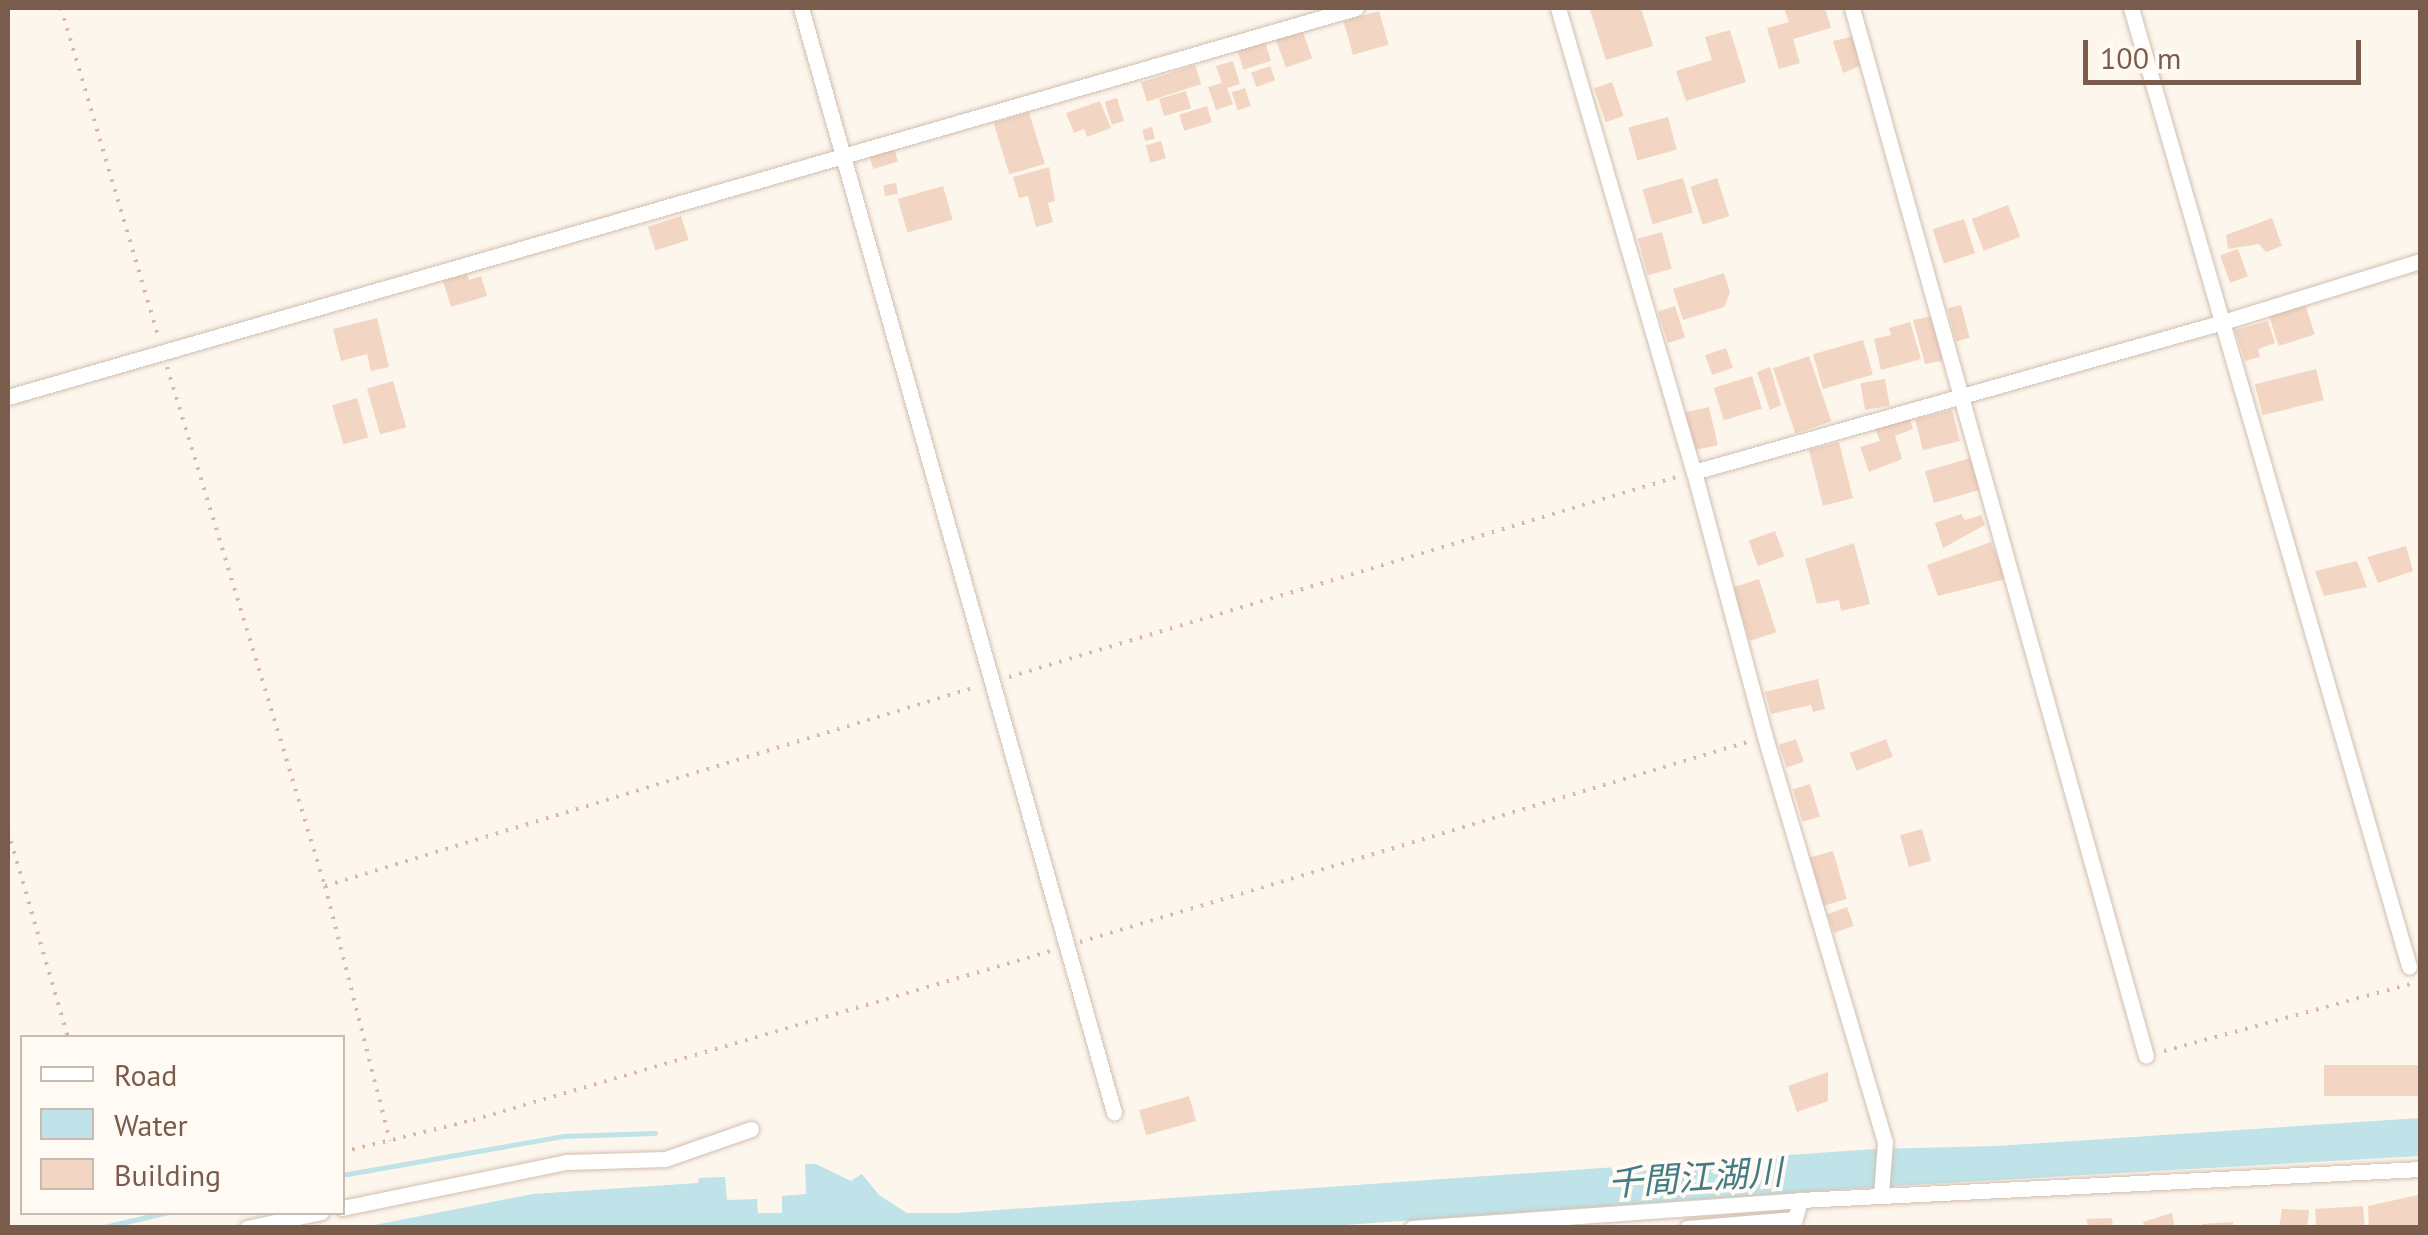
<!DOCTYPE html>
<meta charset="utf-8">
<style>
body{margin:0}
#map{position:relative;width:2428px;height:1235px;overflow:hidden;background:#fdf6ec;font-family:"PT Sans","Noto Sans JP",sans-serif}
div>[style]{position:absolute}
.water>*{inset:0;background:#bfe3e8}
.stream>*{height:5px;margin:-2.5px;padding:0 2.5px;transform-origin:2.5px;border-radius:2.5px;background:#bfe3e8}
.building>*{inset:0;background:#f3d5c3;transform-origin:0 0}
.path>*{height:4px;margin-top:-2px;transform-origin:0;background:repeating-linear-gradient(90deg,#d9b8a5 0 2.5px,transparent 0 10.5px)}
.roads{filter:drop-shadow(0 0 2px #d1beb0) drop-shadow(0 0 2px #d1beb0)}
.street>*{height:15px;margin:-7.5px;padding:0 7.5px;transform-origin:7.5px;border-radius:7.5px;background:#fff}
span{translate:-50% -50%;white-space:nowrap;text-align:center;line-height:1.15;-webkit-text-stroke:8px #fffaf3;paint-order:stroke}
.water-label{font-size:35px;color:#437c86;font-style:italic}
.frame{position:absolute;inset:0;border:10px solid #7a5c4d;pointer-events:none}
.legend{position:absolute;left:20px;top:1035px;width:325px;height:180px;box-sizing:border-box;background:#fffaf3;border:2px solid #cabbb1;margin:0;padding:12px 18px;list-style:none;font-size:30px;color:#7a5c4d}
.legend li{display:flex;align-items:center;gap:20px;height:50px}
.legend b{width:50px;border:2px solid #cabbb1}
.scale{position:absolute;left:2083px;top:40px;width:278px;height:45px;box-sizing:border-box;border:5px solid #7a5c4d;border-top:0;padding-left:12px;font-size:30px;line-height:35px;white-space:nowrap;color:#7a5c4d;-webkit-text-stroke:8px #fffaf3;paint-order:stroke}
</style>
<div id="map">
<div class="water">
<i style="clip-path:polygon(2420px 1118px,2420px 1156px,1875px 1187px,1317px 1227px,359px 1228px,533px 1194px,698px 1183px,699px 1178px,725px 1177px,727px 1200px,757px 1199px,758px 1213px,782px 1213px,782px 1196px,806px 1194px,805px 1164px,816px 1164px,851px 1181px,862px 1174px,879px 1195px,907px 1213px,955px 1213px,1875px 1149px,1997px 1146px)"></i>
</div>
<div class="stream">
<i style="left:342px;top:1175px;width:224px;rotate:-10deg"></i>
<i style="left:563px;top:1136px;width:92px;rotate:-1.9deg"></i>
<i style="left:100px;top:1228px;width:70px;rotate:-13.2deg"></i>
</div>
<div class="building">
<i style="clip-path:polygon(1599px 8px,1641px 8px,1653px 46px,1606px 60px,1590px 10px)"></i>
<i style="clip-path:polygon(1784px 8px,1825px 8px,1831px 28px,1793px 39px,1800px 63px,1779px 69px,1767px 28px,1789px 22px)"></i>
<i style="left:1379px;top:11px;width:35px;height:37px;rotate:74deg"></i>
<i style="left:1302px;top:30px;width:30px;height:28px;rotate:70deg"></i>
<i style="clip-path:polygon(1730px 30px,1746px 82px,1686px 101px,1676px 71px,1712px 60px,1705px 37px)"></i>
<i style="clip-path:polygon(1854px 36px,1860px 66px,1843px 73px,1833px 41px)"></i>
<i style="left:1264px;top:39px;width:23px;height:29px;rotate:72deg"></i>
<i style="clip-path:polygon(1233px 61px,1240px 84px,1227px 88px,1233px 104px,1216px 110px,1208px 87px,1222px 83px,1216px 66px)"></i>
<i style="left:1195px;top:65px;width:20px;height:57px;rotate:72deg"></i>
<i style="left:1270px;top:66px;width:15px;height:20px;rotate:70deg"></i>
<i style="left:1612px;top:82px;width:36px;height:19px;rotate:71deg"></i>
<i style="left:1245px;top:88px;width:19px;height:14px;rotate:72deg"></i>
<i style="left:1186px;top:91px;width:18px;height:28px;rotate:74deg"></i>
<i style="left:1117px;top:98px;width:24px;height:13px;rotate:73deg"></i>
<i style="clip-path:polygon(1100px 101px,1111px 128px,1087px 137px,1084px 129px,1074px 133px,1066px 113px)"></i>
<i style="left:1207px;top:106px;width:17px;height:29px;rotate:73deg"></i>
<i style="left:1029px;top:112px;width:54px;height:37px;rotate:73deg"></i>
<i style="left:1668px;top:117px;width:34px;height:41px;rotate:75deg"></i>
<i style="left:1152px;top:127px;width:12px;height:10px;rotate:76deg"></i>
<i style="left:1161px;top:141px;width:18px;height:16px;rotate:74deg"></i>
<i style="left:894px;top:148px;width:14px;height:26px;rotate:73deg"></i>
<i style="clip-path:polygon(1049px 167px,1055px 201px,1048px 203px,1053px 222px,1036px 227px,1028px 196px,1019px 198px,1013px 177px)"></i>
<i style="left:1683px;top:178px;width:36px;height:42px;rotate:74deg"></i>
<i style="left:1717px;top:178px;width:40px;height:28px;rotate:72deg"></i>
<i style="left:896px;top:183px;width:11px;height:13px;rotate:80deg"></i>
<i style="left:943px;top:186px;width:35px;height:47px;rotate:74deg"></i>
<i style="left:2008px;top:205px;width:34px;height:39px;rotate:69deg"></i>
<i style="left:681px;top:216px;width:25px;height:35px;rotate:72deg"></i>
<i style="clip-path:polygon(2272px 218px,2282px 246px,2266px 252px,2259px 244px,2228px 249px,2226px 235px)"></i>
<i style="left:1964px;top:219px;width:36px;height:33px;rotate:72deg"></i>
<i style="left:1662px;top:232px;width:38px;height:25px;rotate:75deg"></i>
<i style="left:2238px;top:249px;width:29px;height:19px;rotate:70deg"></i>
<i style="clip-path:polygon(1724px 273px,1730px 293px,1724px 307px,1683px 320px,1673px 289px)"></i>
<i style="clip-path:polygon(467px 274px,469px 280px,481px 276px,487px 296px,451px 307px,443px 281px)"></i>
<i style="left:2304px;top:301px;width:35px;height:38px;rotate:72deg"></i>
<i style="left:1961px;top:305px;width:34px;height:14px;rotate:75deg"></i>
<i style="left:1675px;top:306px;width:33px;height:18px;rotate:72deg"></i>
<i style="clip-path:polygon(1933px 316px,1947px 360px,1925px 364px,1913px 320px)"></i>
<i style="clip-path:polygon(377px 318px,389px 367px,371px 371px,367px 354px,341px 361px,333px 329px)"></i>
<i style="clip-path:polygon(2268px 321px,2275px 343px,2258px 349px,2260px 357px,2245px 361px,2235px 330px)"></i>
<i style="clip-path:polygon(1910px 322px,1921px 359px,1881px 370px,1874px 339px,1891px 335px,1889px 328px)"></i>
<i style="left:1863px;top:340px;width:36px;height:52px;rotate:74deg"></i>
<i style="left:1726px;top:348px;width:21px;height:22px;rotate:71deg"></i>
<i style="left:1809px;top:356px;width:69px;height:38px;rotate:71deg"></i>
<i style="clip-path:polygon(1770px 367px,1781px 405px,1770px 410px,1757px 372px)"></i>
<i style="left:2316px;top:369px;width:32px;height:63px;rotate:76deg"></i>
<i style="left:1752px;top:376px;width:34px;height:40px;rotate:73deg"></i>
<i style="left:1885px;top:379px;width:27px;height:25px;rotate:80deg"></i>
<i style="left:393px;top:381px;width:48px;height:27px;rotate:74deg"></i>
<i style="left:357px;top:398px;width:41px;height:26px;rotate:74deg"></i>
<i style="left:1709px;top:407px;width:39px;height:25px;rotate:77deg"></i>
<i style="left:1952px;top:410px;width:32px;height:38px;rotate:76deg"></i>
<i style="clip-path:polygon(1908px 414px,1913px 429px,1895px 436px,1902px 459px,1869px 472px,1860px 447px,1880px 441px,1874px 426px)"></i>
<i style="left:1839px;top:442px;width:58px;height:31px;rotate:76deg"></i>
<i style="left:1971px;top:458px;width:33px;height:48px;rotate:74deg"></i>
<i style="clip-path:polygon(1961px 514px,1965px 520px,1981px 515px,1985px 525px,1943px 548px,1935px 523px)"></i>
<i style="left:1775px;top:531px;width:27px;height:28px;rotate:70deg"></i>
<i style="clip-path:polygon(1991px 542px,2006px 579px,1938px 596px,1927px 565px)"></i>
<i style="clip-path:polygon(1854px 543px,1870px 604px,1841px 611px,1839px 600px,1817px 604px,1805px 559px)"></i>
<i style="clip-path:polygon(2406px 546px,2413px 571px,2378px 583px,2367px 557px)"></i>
<i style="clip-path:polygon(2357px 561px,2367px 587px,2324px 596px,2315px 571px)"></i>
<i style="left:1759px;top:579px;width:56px;height:28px;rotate:72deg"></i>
<i style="clip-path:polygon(1818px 679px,1825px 709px,1813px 712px,1811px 705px,1771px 714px,1765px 692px)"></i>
<i style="left:1796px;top:739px;width:24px;height:18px;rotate:71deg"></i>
<i style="left:1886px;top:739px;width:19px;height:39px;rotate:69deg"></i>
<i style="left:1810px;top:784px;width:34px;height:18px;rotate:73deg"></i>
<i style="left:1922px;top:829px;width:33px;height:23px;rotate:74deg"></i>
<i style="left:1833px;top:851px;width:50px;height:24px;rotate:74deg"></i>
<i style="left:1847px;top:907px;width:20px;height:21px;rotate:70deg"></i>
<i style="left:2420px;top:1065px;width:31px;height:96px;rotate:90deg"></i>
<i style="clip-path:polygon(1828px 1072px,1828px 1101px,1797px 1112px,1788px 1086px)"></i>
<i style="left:1189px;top:1096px;width:26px;height:52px;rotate:74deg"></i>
<i style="clip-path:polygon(2418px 1195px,2420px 1228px,2369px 1228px,2368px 1206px)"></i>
<i style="clip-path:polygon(2363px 1206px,2365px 1228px,2316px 1228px,2315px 1209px)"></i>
<i style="clip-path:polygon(2282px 1209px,2309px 1210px,2307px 1228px,2279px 1228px)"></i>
<i style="clip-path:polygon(2172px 1213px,2175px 1228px,2145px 1228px,2143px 1222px)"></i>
<i style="clip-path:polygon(2112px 1218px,2113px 1228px,2089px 1228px,2086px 1219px)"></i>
<i style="clip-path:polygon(2233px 1222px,2233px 1228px,2201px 1228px,2202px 1224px)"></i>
</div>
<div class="path">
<i style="left:61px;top:8px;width:345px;rotate:73.5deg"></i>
<i style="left:167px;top:367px;width:543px;rotate:73.07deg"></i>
<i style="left:325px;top:886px;width:263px;rotate:75.7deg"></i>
<i style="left:1009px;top:677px;width:700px;rotate:-16.68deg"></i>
<i style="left:8px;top:831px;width:216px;rotate:73.8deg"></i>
<i style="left:325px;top:886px;width:681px;rotate:-17deg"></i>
<i style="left:1080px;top:942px;width:700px;rotate:-16.68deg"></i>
<i style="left:2164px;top:1051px;width:255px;rotate:-15.2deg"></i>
<i style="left:342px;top:1152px;width:135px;rotate:-13.7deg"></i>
<i style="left:473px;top:1120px;width:602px;rotate:-16.3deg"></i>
</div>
<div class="roads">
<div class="street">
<i style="left:801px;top:8px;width:1148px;rotate:74.18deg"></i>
<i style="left:1558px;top:8px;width:484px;rotate:73.7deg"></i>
<i style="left:1694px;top:472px;width:274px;rotate:75deg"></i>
<i style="left:1765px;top:737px;width:422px;rotate:73.5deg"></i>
<i style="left:1885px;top:1142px;width:53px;rotate:94.3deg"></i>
<i style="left:1852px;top:8px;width:1088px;rotate:74.33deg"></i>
<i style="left:2131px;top:8px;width:998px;rotate:73.82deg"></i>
<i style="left:8px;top:397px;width:1403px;rotate:-16.1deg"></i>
<i style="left:1694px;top:472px;width:550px;rotate:-15.83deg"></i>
<i style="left:2223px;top:322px;width:206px;rotate:-17.2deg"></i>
<i style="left:342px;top:1208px;width:230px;rotate:-11.6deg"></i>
<i style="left:567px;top:1162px;width:98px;rotate:-1.8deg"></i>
<i style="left:665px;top:1159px;width:91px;rotate:-19.2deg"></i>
<i style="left:247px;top:1228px;width:76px;rotate:-12.2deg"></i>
<i style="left:1412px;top:1228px;width:389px;rotate:-4.1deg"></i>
<i style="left:1800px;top:1200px;width:621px;rotate:-2.86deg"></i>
<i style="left:1687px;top:1228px;width:108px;rotate:-4.8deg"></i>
<i style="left:1795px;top:1219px;width:20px;rotate:-75deg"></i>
</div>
</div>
<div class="water-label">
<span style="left:1695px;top:1177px;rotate:-4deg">千間江湖川</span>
</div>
<div class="frame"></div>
<ul class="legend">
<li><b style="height:12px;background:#fff"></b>Road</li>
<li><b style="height:28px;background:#bfe3e8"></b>Water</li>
<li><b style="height:28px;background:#f3d5c3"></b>Building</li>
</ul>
<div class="scale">100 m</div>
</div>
